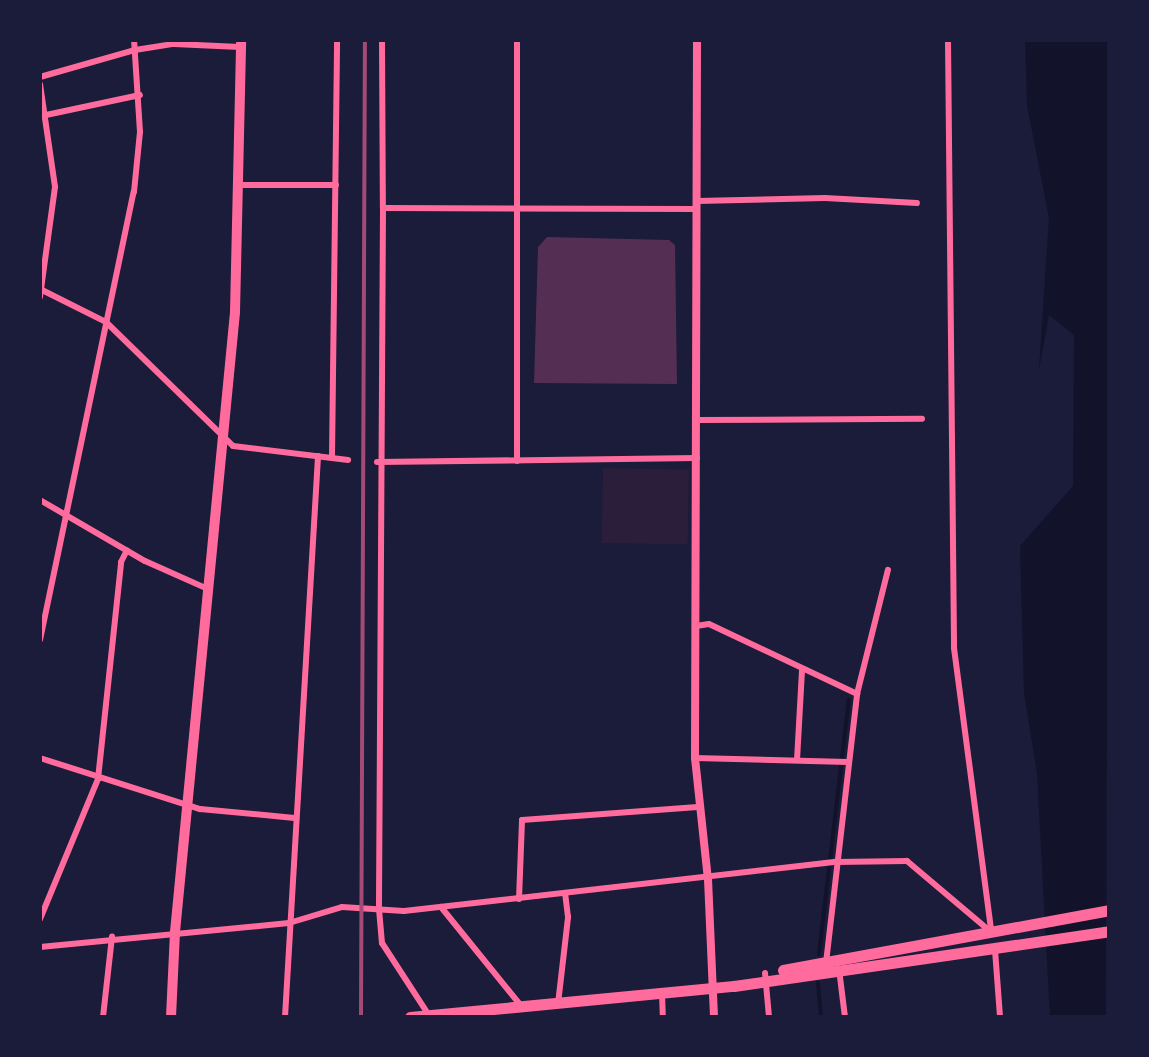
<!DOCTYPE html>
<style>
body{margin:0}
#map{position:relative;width:1149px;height:1057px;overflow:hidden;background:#1b1b3a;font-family:"Alegreya Sans",sans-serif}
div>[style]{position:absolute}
.green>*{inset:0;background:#2a1e3b;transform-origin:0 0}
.water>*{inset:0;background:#12122b}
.stream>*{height:4px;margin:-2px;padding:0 2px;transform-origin:2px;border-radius:2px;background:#12122b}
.building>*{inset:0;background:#542f53}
.minor>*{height:6px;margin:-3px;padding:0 3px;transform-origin:3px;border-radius:3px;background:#ff6b9d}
.tertiary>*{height:8px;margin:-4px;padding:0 4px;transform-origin:4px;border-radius:4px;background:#ff6b9d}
.primary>*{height:10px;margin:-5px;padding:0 5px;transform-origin:5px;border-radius:5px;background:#ff6b9d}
.trunk>*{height:11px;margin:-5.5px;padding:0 5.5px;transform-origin:5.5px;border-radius:5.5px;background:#ff6b9d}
.rail>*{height:4px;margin:-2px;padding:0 2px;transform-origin:2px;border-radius:2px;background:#a44b75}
span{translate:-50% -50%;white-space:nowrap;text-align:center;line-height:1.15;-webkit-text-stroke:6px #1b1b3a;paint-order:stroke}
.frame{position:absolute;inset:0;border:42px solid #1b1b3a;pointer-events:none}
</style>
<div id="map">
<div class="green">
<i style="left:603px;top:468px;width:86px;height:75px;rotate:1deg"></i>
</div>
<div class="water">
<i style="clip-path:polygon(1025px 40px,1109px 40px,1106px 1017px,1050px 1017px,1037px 773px,1024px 693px,1020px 546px,1073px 486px,1074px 335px,1049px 315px,1039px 370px,1049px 218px,1027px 105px)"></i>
</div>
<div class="stream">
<i style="left:819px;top:954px;width:256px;rotate:-83.3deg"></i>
<i style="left:818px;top:983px;width:34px;rotate:85deg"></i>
</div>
<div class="building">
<i style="clip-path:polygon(547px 237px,669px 240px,675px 245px,677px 384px,534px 383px,538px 247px)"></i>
</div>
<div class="minor">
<i style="left:382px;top:40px;width:168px;rotate:89.7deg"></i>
<i style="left:383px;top:208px;width:314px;rotate:0.2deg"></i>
<i style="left:517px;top:40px;width:421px;rotate:90deg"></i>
<i style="left:948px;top:40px;width:608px;rotate:89.43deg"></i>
<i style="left:954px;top:648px;width:284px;rotate:82.5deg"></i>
<i style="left:40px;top:77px;width:99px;rotate:-15.9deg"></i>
<i style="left:135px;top:50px;width:39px;rotate:-9deg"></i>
<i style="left:174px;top:44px;width:66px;rotate:2.6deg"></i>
<i style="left:40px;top:84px;width:104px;rotate:81.7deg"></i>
<i style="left:55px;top:187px;width:111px;rotate:97.8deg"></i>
<i style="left:46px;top:115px;width:96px;rotate:-12deg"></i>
<i style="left:238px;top:185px;width:98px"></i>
<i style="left:697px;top:201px;width:128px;rotate:-1.3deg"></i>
<i style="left:825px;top:198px;width:92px;rotate:3.1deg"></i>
<i style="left:383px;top:208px;width:701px;rotate:90.33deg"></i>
<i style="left:379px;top:909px;width:34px;rotate:85deg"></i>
<i style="left:382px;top:943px;width:88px;rotate:57deg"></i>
<i style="left:40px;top:289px;width:74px;rotate:26.6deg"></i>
<i style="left:106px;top:322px;width:177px;rotate:44.3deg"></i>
<i style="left:233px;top:446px;width:116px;rotate:6.9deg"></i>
<i style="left:697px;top:420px;width:225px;rotate:-0.3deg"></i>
<i style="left:332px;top:457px;width:417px;rotate:-89.3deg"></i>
<i style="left:377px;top:462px;width:320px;rotate:-0.7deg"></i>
<i style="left:40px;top:500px;width:121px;rotate:30.2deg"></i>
<i style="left:145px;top:561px;width:71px;rotate:24deg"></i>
<i style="left:696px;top:626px;width:13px;rotate:-9deg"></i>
<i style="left:709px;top:624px;width:164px;rotate:25.3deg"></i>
<i style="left:40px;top:640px;width:458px;rotate:-78.2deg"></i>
<i style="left:134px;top:192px;width:60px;rotate:-84.3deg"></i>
<i style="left:140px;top:132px;width:92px;rotate:-93.7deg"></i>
<i style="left:40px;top:758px;width:168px;rotate:17.7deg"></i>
<i style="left:200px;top:809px;width:95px;rotate:5.4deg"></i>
<i style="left:695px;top:758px;width:153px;rotate:1.5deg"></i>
<i style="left:797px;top:760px;width:89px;rotate:-86.8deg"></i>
<i style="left:519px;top:899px;width:79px;rotate:-87.8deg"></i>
<i style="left:522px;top:820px;width:176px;rotate:-4.2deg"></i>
<i style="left:441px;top:907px;width:129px;rotate:51deg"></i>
<i style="left:40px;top:919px;width:152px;rotate:-67.5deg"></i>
<i style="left:98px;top:779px;width:218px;rotate:-83.9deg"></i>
<i style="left:121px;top:562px;width:13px;rotate:-63deg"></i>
<i style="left:40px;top:947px;width:250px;rotate:-5.5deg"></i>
<i style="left:289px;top:923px;width:55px;rotate:-16.8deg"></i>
<i style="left:342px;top:907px;width:62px;rotate:3.7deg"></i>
<i style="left:404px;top:911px;width:435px;rotate:-6.5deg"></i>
<i style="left:836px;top:862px;width:71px;rotate:-0.8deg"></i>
<i style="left:907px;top:861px;width:110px;rotate:40.2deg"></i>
<i style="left:995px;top:950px;width:67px;rotate:85.7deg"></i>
<i style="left:826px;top:963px;width:271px;rotate:-83.4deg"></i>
<i style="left:857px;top:694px;width:128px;rotate:-76deg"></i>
<i style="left:839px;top:969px;width:48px;rotate:82.9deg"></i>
<i style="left:765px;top:973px;width:44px;rotate:84.8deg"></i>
<i style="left:662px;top:993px;width:24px;rotate:88deg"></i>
<i style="left:558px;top:1004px;width:88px;rotate:-83.4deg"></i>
<i style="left:568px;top:917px;width:23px;rotate:-97deg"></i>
<i style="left:103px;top:1017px;width:81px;rotate:-83.6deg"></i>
<i style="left:285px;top:1017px;width:562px;rotate:-86.63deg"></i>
</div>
<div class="tertiary">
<i style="left:697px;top:40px;width:718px;rotate:90.16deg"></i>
<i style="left:695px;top:758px;width:122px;rotate:83.9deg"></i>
<i style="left:708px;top:879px;width:138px;rotate:87.5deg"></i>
</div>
<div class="primary">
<i style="left:171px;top:1017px;width:85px;rotate:-87.3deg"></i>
<i style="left:175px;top:932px;width:623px;rotate:-84.47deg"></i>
<i style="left:235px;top:312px;width:272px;rotate:-88.7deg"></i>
</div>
<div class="trunk">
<i style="left:783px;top:970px;width:331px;rotate:-10.4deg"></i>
<i style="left:410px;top:1017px;width:325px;rotate:-5.5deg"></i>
<i style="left:734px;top:986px;width:379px;rotate:-8.3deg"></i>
</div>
<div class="rail">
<i style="left:361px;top:1017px;width:977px;rotate:-89.77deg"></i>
</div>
<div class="frame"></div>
</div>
